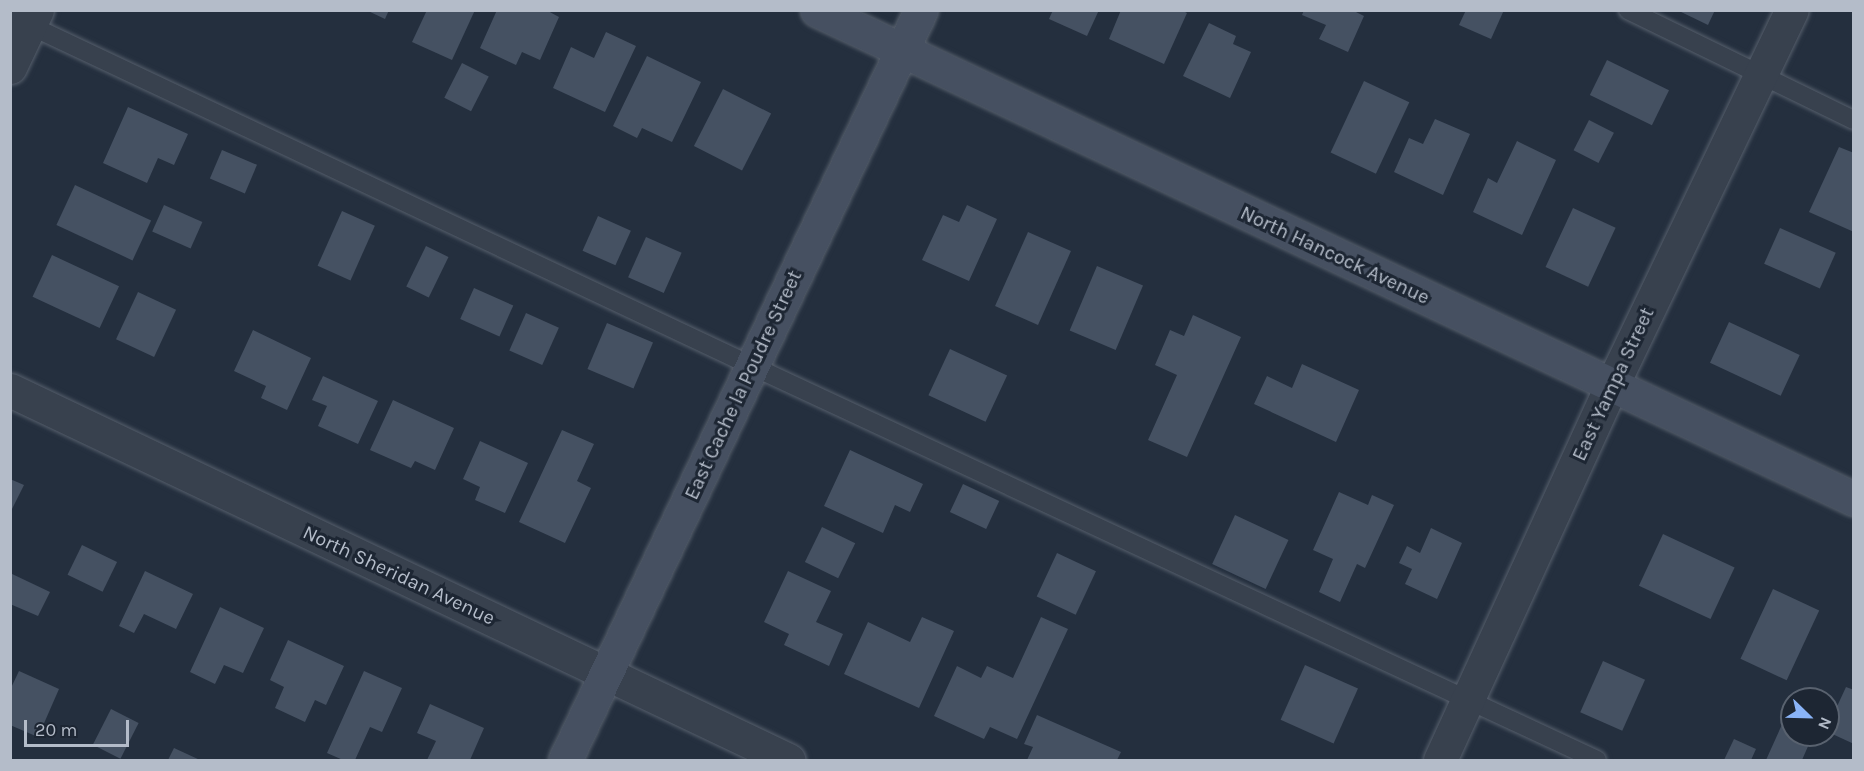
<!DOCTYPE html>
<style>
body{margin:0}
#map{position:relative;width:1864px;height:771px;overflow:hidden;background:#242f3e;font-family:Karla,sans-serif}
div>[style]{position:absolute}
.building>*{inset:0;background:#455162;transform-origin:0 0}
.roads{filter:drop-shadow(0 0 2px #565f6c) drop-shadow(0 0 2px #565f6c)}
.lane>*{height:18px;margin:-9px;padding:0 9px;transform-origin:9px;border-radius:9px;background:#38414e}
.street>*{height:33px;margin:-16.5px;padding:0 16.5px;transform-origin:16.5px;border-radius:16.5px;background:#38414e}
.secondary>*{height:33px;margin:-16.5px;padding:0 16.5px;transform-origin:16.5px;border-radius:16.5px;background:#465061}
span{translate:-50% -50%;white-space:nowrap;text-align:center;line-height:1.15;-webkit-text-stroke:6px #1d2633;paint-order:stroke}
.street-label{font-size:20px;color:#b4bcc9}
.frame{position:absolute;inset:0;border:12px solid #b4bcc9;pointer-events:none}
.north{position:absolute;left:1780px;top:687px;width:60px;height:60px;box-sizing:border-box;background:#1d2633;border:2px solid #59626f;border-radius:50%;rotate:113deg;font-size:16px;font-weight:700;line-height:24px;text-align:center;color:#b4bcc9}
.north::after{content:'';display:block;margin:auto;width:21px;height:27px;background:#8ab4f8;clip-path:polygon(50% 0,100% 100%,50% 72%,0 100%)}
.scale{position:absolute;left:24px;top:720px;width:105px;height:27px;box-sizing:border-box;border:3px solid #b4bcc9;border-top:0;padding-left:8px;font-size:18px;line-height:21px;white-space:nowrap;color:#b4bcc9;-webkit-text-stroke:4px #1d2633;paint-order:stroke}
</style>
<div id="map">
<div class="building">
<i style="clip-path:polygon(366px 10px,389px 10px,385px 19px)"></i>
<i style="clip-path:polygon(427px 10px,475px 10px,452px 60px,412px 42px)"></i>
<i style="clip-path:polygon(497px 10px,546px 10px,559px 17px,540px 60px,522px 52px,516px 65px,480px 48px)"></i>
<i style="clip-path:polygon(1053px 10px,1099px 10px,1087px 36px,1049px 19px)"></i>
<i style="clip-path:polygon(1121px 10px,1181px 10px,1187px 13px,1164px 64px,1109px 39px)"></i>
<i style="clip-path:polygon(1304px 10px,1352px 10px,1364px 16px,1348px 52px,1319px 39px,1326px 25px,1302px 15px)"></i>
<i style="clip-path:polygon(1466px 10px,1504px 10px,1491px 39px,1459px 25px)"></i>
<i style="clip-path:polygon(1677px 10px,1715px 10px,1708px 25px)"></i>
<i style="clip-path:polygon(1209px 23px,1236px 36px,1233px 44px,1251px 52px,1230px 98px,1183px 76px)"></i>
<i style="clip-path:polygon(606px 32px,636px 46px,605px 112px,553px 88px,571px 47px,594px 58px)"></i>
<i style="clip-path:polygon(647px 56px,701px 82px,672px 142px,642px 128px,637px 138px,613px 126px)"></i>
<i style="left:1607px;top:60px;width:69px;height:39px;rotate:26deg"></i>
<i style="left:462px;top:63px;width:30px;height:39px;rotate:27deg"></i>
<i style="left:1364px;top:81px;width:50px;height:79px;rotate:25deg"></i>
<i style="left:723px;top:89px;width:54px;height:64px;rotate:27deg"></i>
<i style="clip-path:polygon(128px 107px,188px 134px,174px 165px,158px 158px,147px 183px,103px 163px)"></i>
<i style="clip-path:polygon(1435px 119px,1470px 134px,1443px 195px,1394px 172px,1409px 138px,1423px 144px)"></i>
<i style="left:1589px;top:120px;width:28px;height:34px;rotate:27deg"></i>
<i style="clip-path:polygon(1517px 141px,1556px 160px,1522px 235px,1473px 212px,1488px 178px,1497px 183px)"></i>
<i style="clip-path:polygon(1839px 147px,1854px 153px,1854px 232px,1809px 212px)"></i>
<i style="left:222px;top:150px;width:38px;height:31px;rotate:23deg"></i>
<i style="left:75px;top:185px;width:84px;height:44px;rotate:25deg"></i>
<i style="left:164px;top:205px;width:42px;height:29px;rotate:24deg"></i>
<i style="clip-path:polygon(967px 205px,997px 219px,969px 281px,922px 260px,943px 215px,959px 222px)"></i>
<i style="left:1573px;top:208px;width:47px;height:65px;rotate:25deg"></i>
<i style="left:342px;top:211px;width:36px;height:60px;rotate:24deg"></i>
<i style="left:598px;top:216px;width:36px;height:38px;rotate:24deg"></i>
<i style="left:1780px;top:228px;width:61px;height:39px;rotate:24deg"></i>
<i style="left:1028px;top:232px;width:47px;height:81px;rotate:24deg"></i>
<i style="left:646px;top:237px;width:39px;height:44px;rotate:24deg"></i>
<i style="left:426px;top:246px;width:25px;height:45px;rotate:26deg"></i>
<i style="left:52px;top:255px;width:74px;height:46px;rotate:25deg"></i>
<i style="left:1097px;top:266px;width:50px;height:70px;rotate:23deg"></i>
<i style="left:474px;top:288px;width:43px;height:34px;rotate:24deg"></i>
<i style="left:138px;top:292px;width:42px;height:52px;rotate:25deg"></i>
<i style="left:526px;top:313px;width:36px;height:41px;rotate:24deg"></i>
<i style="clip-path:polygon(1193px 315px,1241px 337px,1187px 457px,1148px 440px,1177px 375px,1155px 365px,1170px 330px,1184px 336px)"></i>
<i style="left:1729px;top:322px;width:78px;height:45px;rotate:25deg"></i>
<i style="left:607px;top:323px;width:50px;height:50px;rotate:23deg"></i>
<i style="clip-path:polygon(253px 330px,311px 358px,287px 410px,261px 398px,266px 386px,234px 371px)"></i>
<i style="left:950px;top:349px;width:63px;height:51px;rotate:25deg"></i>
<i style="clip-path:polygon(1302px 364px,1359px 390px,1336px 442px,1254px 404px,1267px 376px,1292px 388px)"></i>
<i style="clip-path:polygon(323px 376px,378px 401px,358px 444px,318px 426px,327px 406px,312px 400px)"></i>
<i style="clip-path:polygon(393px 400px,454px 428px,435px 470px,415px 461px,411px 468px,370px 450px)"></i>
<i style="clip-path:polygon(562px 430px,594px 444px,577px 481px,591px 488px,565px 543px,519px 522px)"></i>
<i style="clip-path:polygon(480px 441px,528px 463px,505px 513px,475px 500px,480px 487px,463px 479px)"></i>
<i style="clip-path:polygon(850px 450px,923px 484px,910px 512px,895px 505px,883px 533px,824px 506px)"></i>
<i style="clip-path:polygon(10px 479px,24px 485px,10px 513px)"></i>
<i style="left:963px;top:484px;width:40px;height:31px;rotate:25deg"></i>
<i style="clip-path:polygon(1339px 492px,1368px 505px,1372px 495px,1394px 505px,1365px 568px,1357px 564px,1340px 602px,1319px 592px,1333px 559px,1313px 550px)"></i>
<i style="left:1235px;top:515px;width:59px;height:54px;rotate:25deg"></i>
<i style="left:822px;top:527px;width:37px;height:39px;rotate:26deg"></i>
<i style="clip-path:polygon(1431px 528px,1462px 543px,1437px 599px,1405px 584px,1412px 569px,1399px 563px,1407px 546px,1420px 553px)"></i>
<i style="left:1663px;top:534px;width:79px;height:57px;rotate:25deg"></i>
<i style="left:82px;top:545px;width:39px;height:33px;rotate:26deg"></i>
<i style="left:1057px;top:553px;width:43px;height:48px;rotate:25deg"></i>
<i style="clip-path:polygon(145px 571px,193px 594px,176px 629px,144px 614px,134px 633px,119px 626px)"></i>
<i style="clip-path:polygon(788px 571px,831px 591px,816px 622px,843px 634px,829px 666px,784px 645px,789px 634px,764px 622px)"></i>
<i style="clip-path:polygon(10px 573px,50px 592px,38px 616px,10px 604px)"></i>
<i style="left:1773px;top:589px;width:51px;height:77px;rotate:25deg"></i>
<i style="clip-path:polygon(220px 607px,264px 628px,243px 673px,224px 665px,215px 684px,190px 672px)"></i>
<i style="clip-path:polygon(922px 617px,954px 631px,919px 708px,844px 674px,868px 622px,910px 642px)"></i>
<i style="clip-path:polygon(1041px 617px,1068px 629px,1017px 739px,990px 727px,984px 739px,934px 716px,957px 666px,981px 678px,987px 666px,1013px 678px)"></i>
<i style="clip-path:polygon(288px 640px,344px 666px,326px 705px,315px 700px,305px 722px,275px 708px,284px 687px,270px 680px)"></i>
<i style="left:1603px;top:661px;width:46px;height:56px;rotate:24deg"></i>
<i style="left:1305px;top:665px;width:58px;height:60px;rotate:24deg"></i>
<i style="clip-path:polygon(19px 671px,59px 689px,38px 737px,10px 725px,10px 690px)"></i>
<i style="clip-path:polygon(364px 671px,402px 688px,382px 732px,370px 727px,355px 760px,343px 760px,327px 753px)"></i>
<i style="clip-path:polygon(1846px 687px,1854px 690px,1854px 744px,1828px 732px,1828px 726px)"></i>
<i style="clip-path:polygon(430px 704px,484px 728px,470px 760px,427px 760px,436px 741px,417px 733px)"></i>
<i style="left:111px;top:709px;width:31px;height:40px;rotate:27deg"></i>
<i style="clip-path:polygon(1037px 715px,1121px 752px,1117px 760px,1027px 760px,1033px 747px,1024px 744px)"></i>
<i style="clip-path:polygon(1784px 720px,1792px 723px,1792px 735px,1813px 735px,1802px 760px,1766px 760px)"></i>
<i style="clip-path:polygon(1734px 739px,1756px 749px,1751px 760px,1724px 760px)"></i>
<i style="clip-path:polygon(174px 748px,200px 760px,168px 760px)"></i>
</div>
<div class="roads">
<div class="lane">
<i style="left:1628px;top:10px;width:251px;rotate:26deg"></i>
<i style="left:10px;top:16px;width:820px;rotate:25.25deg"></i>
<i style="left:752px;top:366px;width:932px;rotate:25deg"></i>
</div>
<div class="street">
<i style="left:10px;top:67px;width:63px;rotate:-64.7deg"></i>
<i style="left:10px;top:390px;width:862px;rotate:25.43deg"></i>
<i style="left:1440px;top:760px;width:413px;rotate:-65.4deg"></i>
<i style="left:1612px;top:385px;width:416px;rotate:-64.4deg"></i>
</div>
<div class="secondary">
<i style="left:817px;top:10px;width:1147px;rotate:25.25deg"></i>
<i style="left:565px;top:760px;width:830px;rotate:-64.61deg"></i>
</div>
</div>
<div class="street-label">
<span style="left:1335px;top:255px;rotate:25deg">North Hancock Avenue</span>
<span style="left:1613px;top:384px;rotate:-65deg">East Yampa Street</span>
<span style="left:743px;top:385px;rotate:-65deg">East Cache la Poudre Street</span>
<span style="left:399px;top:575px;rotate:25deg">North Sheridan Avenue</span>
</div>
<div class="frame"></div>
<div class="north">N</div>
<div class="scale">20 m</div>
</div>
